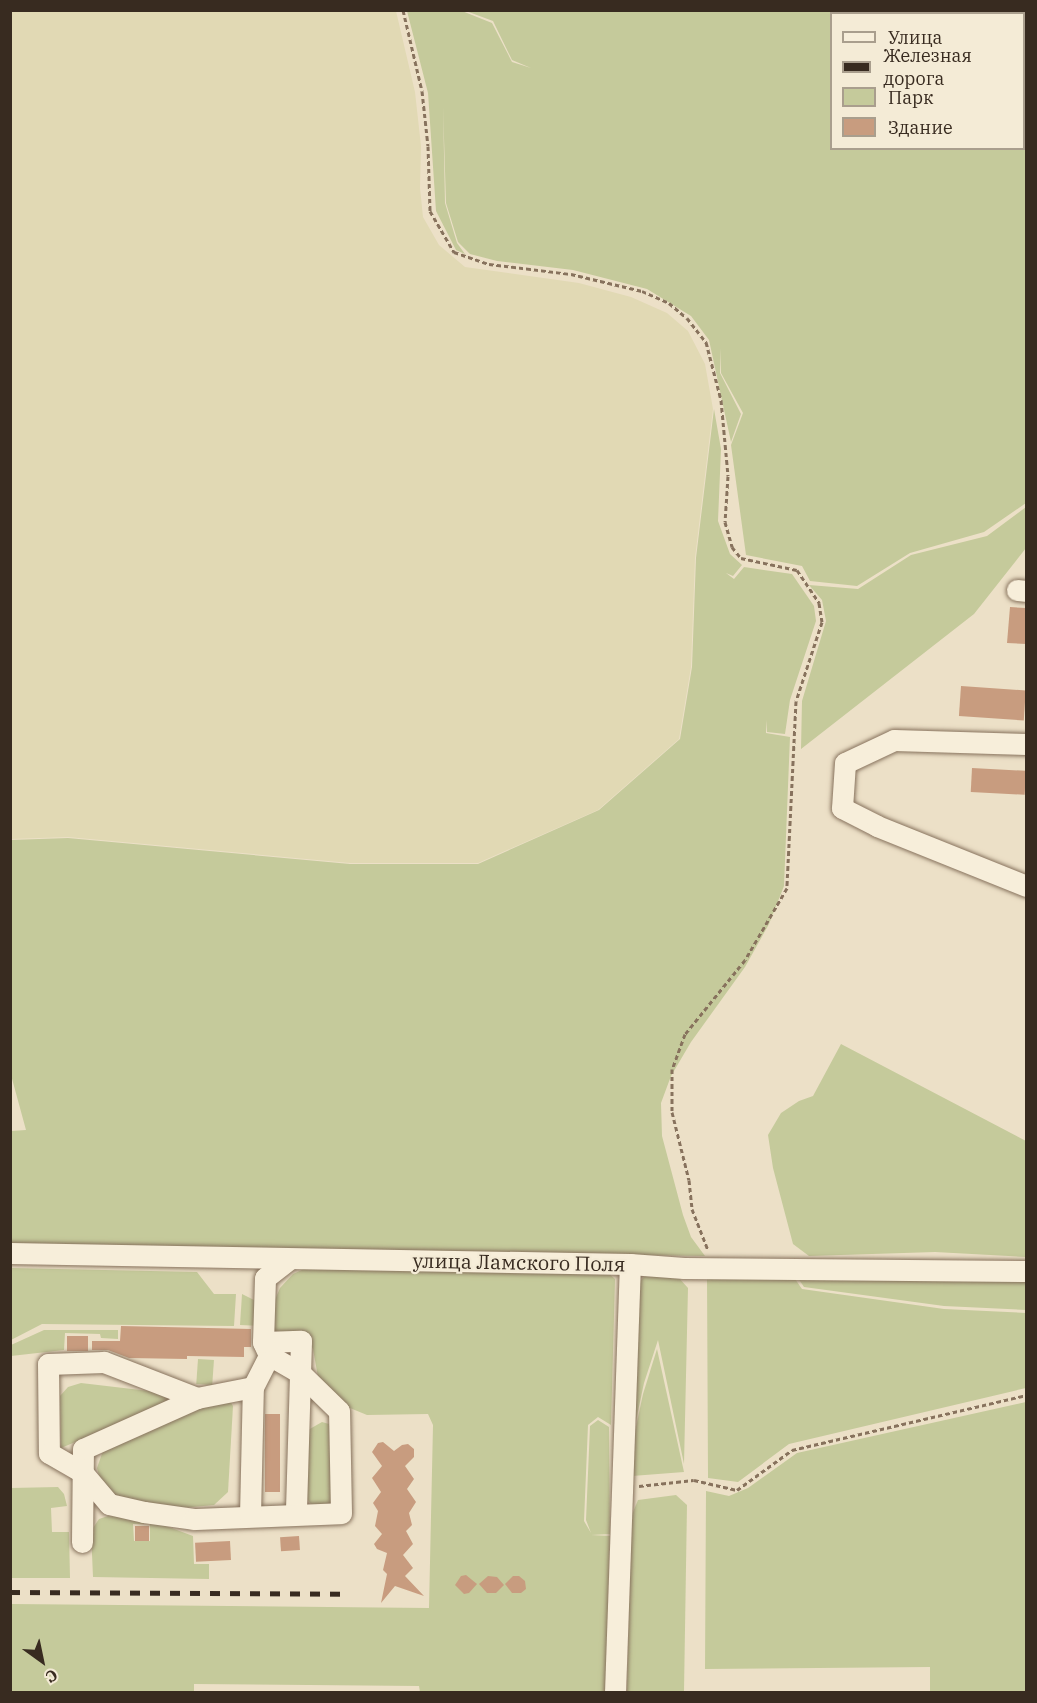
<!DOCTYPE html>
<meta charset="utf-8">
<style>
body{margin:0}
#map{position:relative;width:1037px;height:1703px;overflow:hidden;background:#ece0c7;font-family:"IBM Plex Serif",serif}
div>[style]{position:absolute}
.farmland>*{inset:0;background:#e1d9b4}
.green>*{inset:0;background:#c5ca9b;transform-origin:0 0}
.building>*{inset:0;background:#c89c7f;transform-origin:0 0}
.path>*{height:3px;margin-top:-1.5px;transform-origin:0;background:repeating-linear-gradient(90deg,#87725d 0 4.5px,transparent 0 7.5px)}
.roads{filter:drop-shadow(0 0 2px #87725d) drop-shadow(0 0 2px #87725d)}
.minor>*{height:21px;margin:-10.5px;padding:0 10.5px;transform-origin:10.5px;border-radius:10.5px;background:#f7eeda}
.rail>*{height:4.5px;margin-top:-2.25px;transform-origin:0;background:repeating-linear-gradient(90deg,#382b20 0 10px,transparent 0 20px)}
span{translate:-50% -50%;white-space:nowrap;text-align:center;line-height:1.15;-webkit-text-stroke:4.5px #f4ebd6;paint-order:stroke}
.street-label{font-size:20px;color:#382b20}
.frame{position:absolute;inset:0;border:12px solid #382b20;pointer-events:none}
.legend{position:absolute;left:830px;top:12px;width:195px;height:138px;box-sizing:border-box;background:#f4ebd6;border:2px solid #a99e8d;margin:0;padding:8px 10px;list-style:none;font-size:18px;color:#382b20}
.legend li{display:flex;align-items:center;gap:12px;height:30px}
.legend b{width:30px;border:2px solid #a99e8d}
.north{position:absolute;left:12px;top:1631px;width:60px;height:60px;-webkit-text-stroke:4px #f4ebd6;paint-order:stroke;rotate:147deg;font-size:16px;font-weight:700;line-height:24px;text-align:center;color:#382b20}
.north::after{content:'';display:block;margin:auto;width:21px;height:27px;background:#382b20;clip-path:polygon(50% 0,100% 100%,50% 72%,0 100%)}
</style>
<div id="map">
<div class="farmland">
<i style="clip-path:polygon(10px 11px,396px 11px,415px 92px,421px 146px,420px 188px,423px 217px,439px 245px,465px 267px,579px 283px,631px 297px,667px 313px,688px 331px,705px 364px,713px 409px,695px 558px,691px 667px,679px 739px,598px 810px,478px 863px,350px 863px,68px 837px,11px 839px)"></i>
</div>
<div class="green">
<i style="clip-path:polygon(evenodd,407px 11px,462px 11px,492px 23px,512px 62px,531px 68px,512px 60px,493px 21px,466px 11px,1026px 11px,1026px 503px,984px 532px,910px 553px,857px 586px,810px 581px,802px 566px,746px 555px,731px 445px,743px 413px,721px 373px,720px 348px,720px 373px,741px 414px,731px 442px,709px 340px,691px 316px,647px 289px,573px 270px,497px 261px,470px 254px,458px 242px,446px 203px,443px 106px,445px 203px,457px 243px,465px 254px,456px 250px,436px 211px,428px 93px,407px 11px,832px 14px,1024px 14px,1024px 148px,832px 148px,832px 14px)"></i>
<i style="clip-path:polygon(714px 409px,721px 449px,718px 521px,730px 554px,742px 565px,733px 576px,726px 573px,734px 579px,744px 567px,792px 574px,814px 606px,816px 621px,790px 700px,785px 734px,767px 732px,766px 720px,766px 733px,790px 737px,784px 886px,769px 924px,745px 967px,691px 1042px,671px 1076px,661px 1103px,662px 1136px,683px 1215px,691px 1237px,705px 1256px,11px 1246px,11px 1131px,26px 1130px,11px 1075px,10px 840px,68px 838px,350px 864px,478px 864px,599px 810px,680px 739px,692px 667px,696px 558px)"></i>
<i style="clip-path:polygon(1026px 507px,1026px 548px,974px 614px,801px 749px,802px 701px,826px 621px,822px 600px,809px 585px,858px 589px,911px 555px,987px 536px)"></i>
<i style="clip-path:polygon(841px 1044px,1026px 1141px,1026px 1257px,935px 1252px,809px 1256px,793px 1244px,773px 1168px,768px 1135px,781px 1113px,799px 1101px,813px 1096px)"></i>
<i style="clip-path:polygon(11px 1268px,197px 1272px,214px 1294px,236px 1294px,234px 1326px,42px 1324px,11px 1340px)"></i>
<i style="clip-path:polygon(306px 1268px,607px 1272px,615px 1279px,611px 1425px,598px 1417px,588px 1425px,584px 1521px,591px 1533px,586px 1520px,590px 1426px,598px 1420px,609px 1427px,610px 1534px,591px 1535px,610px 1536px,606px 1692px,420px 1692px,419px 1686px,194px 1684px,194px 1692px,11px 1692px,11px 1604px,429px 1608px,433px 1425px,428px 1414px,367px 1415px,345px 1406px,318px 1377px,313px 1349px,307px 1340px,270px 1336px,274px 1302px,280px 1288px,293px 1274px)"></i>
<i style="clip-path:polygon(796px 1275px,1026px 1277px,1026px 1310px,944px 1306px,804px 1287px)"></i>
<i style="clip-path:polygon(645px 1276px,679px 1278px,688px 1288px,684px 1464px,658px 1340px,644px 1383px,634px 1430px,637px 1284px)"></i>
<i style="clip-path:polygon(793px 1276px,802px 1289px,944px 1309px,1026px 1313px,1026px 1388px,789px 1444px,738px 1482px,708px 1478px,707px 1277px)"></i>
<i style="clip-path:polygon(242px 1294px,256px 1301px,259px 1326px,240px 1325px)"></i>
<i style="clip-path:polygon(44px 1330px,118px 1330px,118px 1339px,101px 1338px,100px 1334px,65px 1333px,64px 1350px,11px 1356px,11px 1345px)"></i>
<i style="clip-path:polygon(657px 1349px,684px 1472px,632px 1476px,633px 1441px,643px 1394px)"></i>
<i style="left:198px;top:1359px;width:16px;height:25px;rotate:4deg"></i>
<i style="clip-path:polygon(81px 1383px,166px 1393px,170px 1402px,61px 1448px,60px 1396px,68px 1387px)"></i>
<i style="clip-path:polygon(216px 1401px,230px 1401px,233px 1406px,228px 1492px,214px 1505px,171px 1509px,112px 1495px,101px 1483px,97px 1468px,104px 1448px)"></i>
<i style="clip-path:polygon(1026px 1402px,1026px 1692px,930px 1692px,930px 1667px,705px 1669px,706px 1491px,729px 1496px,748px 1488px,797px 1453px)"></i>
<i style="clip-path:polygon(322px 1422px,329px 1424px,335px 1432px,335px 1500px,328px 1505px,312px 1505px,307px 1499px,308px 1430px)"></i>
<i style="clip-path:polygon(10px 1468px,11px 1488px,58px 1487px,64px 1494px,67px 1506px,51px 1508px,52px 1532px,69px 1532px,70px 1578px,11px 1578px)"></i>
<i style="clip-path:polygon(676px 1495px,687px 1505px,684px 1692px,627px 1692px,631px 1517px,638px 1500px)"></i>
<i style="clip-path:polygon(108px 1516px,144px 1518px,144px 1524px,133px 1524px,134px 1541px,150px 1541px,150px 1520px,193px 1536px,194px 1564px,209px 1564px,209px 1579px,93px 1577px,91px 1531px,99px 1519px)"></i>
</div>
<div class="building">
<i style="clip-path:polygon(1010px 607px,1026px 608px,1026px 644px,1007px 643px)"></i>
<i style="left:961px;top:686px;width:65px;height:30px;rotate:4deg"></i>
<i style="left:972px;top:768px;width:54px;height:24px;rotate:3deg"></i>
<i style="clip-path:polygon(121px 1326px,251px 1329px,251px 1347px,244px 1347px,244px 1357px,187px 1356px,187px 1359px,129px 1358px,108px 1350px,92px 1350px,92px 1341px,120px 1341px)"></i>
<i style="left:67px;top:1336px;width:21px;height:15px"></i>
<i style="left:265px;top:1414px;width:15px;height:78px"></i>
<i style="clip-path:polygon(383px 1442px,394px 1451px,402px 1445px,408px 1444px,414px 1449px,414px 1457px,405px 1466px,414px 1479px,407px 1489px,416px 1502px,409px 1513px,412px 1525px,406px 1531px,413px 1544px,403px 1555px,413px 1568px,405px 1576px,424px 1596px,395px 1586px,381px 1603px,387px 1574px,383px 1570px,387px 1553px,377px 1549px,374px 1544px,382px 1534px,375px 1526px,378px 1511px,373px 1503px,381px 1492px,372px 1478px,382px 1466px,372px 1452px,378px 1443px)"></i>
<i style="left:135px;top:1526px;width:14px;height:15px"></i>
<i style="left:299px;top:1536px;width:14px;height:19px;rotate:86deg"></i>
<i style="left:230px;top:1541px;width:19px;height:35px;rotate:87deg"></i>
<i style="clip-path:polygon(466px 1575px,477px 1584px,469px 1593px,464px 1594px,455px 1585px,461px 1576px)"></i>
<i style="clip-path:polygon(488px 1576px,497px 1577px,504px 1585px,496px 1593px,487px 1593px,479px 1584px)"></i>
<i style="clip-path:polygon(513px 1576px,519px 1576px,525px 1581px,526px 1589px,521px 1593px,512px 1593px,505px 1584px)"></i>
</div>
<div class="path">
<i style="left:403px;top:10px;width:83px;rotate:76.8deg"></i>
<i style="left:422px;top:91px;width:55px;rotate:83.8deg"></i>
<i style="left:428px;top:146px;width:65px;rotate:88.2deg"></i>
<i style="left:430px;top:211px;width:48px;rotate:59.7deg"></i>
<i style="left:454px;top:252px;width:37px;rotate:19deg"></i>
<i style="left:489px;top:264px;width:83px;rotate:7deg"></i>
<i style="left:571px;top:274px;width:73px;rotate:13.5deg"></i>
<i style="left:642px;top:291px;width:30px;rotate:24deg"></i>
<i style="left:669px;top:303px;width:23px;rotate:40deg"></i>
<i style="left:687px;top:318px;width:31px;rotate:52deg"></i>
<i style="left:706px;top:342px;width:60px;rotate:75.5deg"></i>
<i style="left:721px;top:400px;width:76px;rotate:84.7deg"></i>
<i style="left:728px;top:476px;width:46px;rotate:93.7deg"></i>
<i style="left:725px;top:522px;width:26px;rotate:74deg"></i>
<i style="left:732px;top:547px;width:14px;rotate:51deg"></i>
<i style="left:741px;top:558px;width:57px;rotate:12.1deg"></i>
<i style="left:797px;top:570px;width:40px;rotate:56deg"></i>
<i style="left:819px;top:603px;width:19px;rotate:81deg"></i>
<i style="left:822px;top:622px;width:83px;rotate:108.2deg"></i>
<i style="left:796px;top:701px;width:187px;rotate:92.8deg"></i>
<i style="left:787px;top:888px;width:83px;rotate:120.3deg"></i>
<i style="left:745px;top:960px;width:95px;rotate:129deg"></i>
<i style="left:685px;top:1034px;width:37px;rotate:110deg"></i>
<i style="left:672px;top:1069px;width:43px;rotate:90deg"></i>
<i style="left:672px;top:1112px;width:70px;rotate:76deg"></i>
<i style="left:689px;top:1180px;width:29px;rotate:84deg"></i>
<i style="left:692px;top:1209px;width:44px;rotate:68.7deg"></i>
<i style="left:639px;top:1486px;width:55px;rotate:-6.2deg"></i>
<i style="left:694px;top:1480px;width:44px;rotate:13.1deg"></i>
<i style="left:737px;top:1490px;width:68px;rotate:-36deg"></i>
<i style="left:792px;top:1450px;width:240px;rotate:-13.2deg"></i>
</div>
<div class="roads">
<div class="minor">
<i style="left:1017px;top:590px;width:9px;rotate:6deg"></i>
<i style="left:1026px;top:744px;width:132px;rotate:-178.3deg"></i>
<i style="left:894px;top:740px;width:54px;rotate:154.9deg"></i>
<i style="left:845px;top:763px;width:45px;rotate:93.8deg"></i>
<i style="left:842px;top:808px;width:39px;rotate:27deg"></i>
<i style="left:877px;top:826px;width:161px;rotate:21.9deg"></i>
<i style="left:10px;top:1253px;width:620px;rotate:1.02deg"></i>
<i style="left:630px;top:1264px;width:54px;rotate:4.2deg"></i>
<i style="left:684px;top:1268px;width:342px;rotate:0.5deg"></i>
<i style="left:263px;top:1342px;width:38px;rotate:-2deg"></i>
<i style="left:301px;top:1341px;width:172px;rotate:91.7deg"></i>
<i style="left:197px;top:1398px;width:100px;rotate:-158.8deg"></i>
<i style="left:104px;top:1362px;width:56px;rotate:178deg"></i>
<i style="left:48px;top:1364px;width:89px;rotate:89.4deg"></i>
<i style="left:49px;top:1453px;width:38px;rotate:30deg"></i>
<i style="left:82px;top:1472px;width:42px;rotate:49.8deg"></i>
<i style="left:109px;top:1504px;width:36px;rotate:13deg"></i>
<i style="left:144px;top:1512px;width:50px;rotate:8deg"></i>
<i style="left:194px;top:1519px;width:147px;rotate:-2.3deg"></i>
<i style="left:341px;top:1513px;width:102px;rotate:-91.1deg"></i>
<i style="left:339px;top:1411px;width:54px;rotate:-135.7deg"></i>
<i style="left:300px;top:1373px;width:36px;rotate:-150deg"></i>
<i style="left:250px;top:1515px;width:128px;rotate:-88.7deg"></i>
<i style="left:82px;top:1542px;width:93px;rotate:-89.4deg"></i>
<i style="left:83px;top:1449px;width:125px;rotate:-24.1deg"></i>
<i style="left:197px;top:1398px;width:57px;rotate:-11.1deg"></i>
<i style="left:253px;top:1387px;width:36px;rotate:-63deg"></i>
<i style="left:269px;top:1355px;width:14px;rotate:-115deg"></i>
<i style="left:263px;top:1342px;width:64px;rotate:-88.2deg"></i>
<i style="left:265px;top:1278px;width:31px;rotate:-38deg"></i>
<i style="left:615px;top:1692px;width:428px;rotate:-88deg"></i>
</div>
</div>
<div class="rail">
<i style="left:10px;top:1592px;width:336px;rotate:0.3deg"></i>
</div>
<div class="street-label">
<span style="left:519px;top:1262px;rotate:1deg">улица Ламского Поля</span>
</div>
<div class="frame"></div>
<ul class="legend">
<li><b style="height:8px;background:#f7eeda"></b>Улица</li>
<li><b style="height:8px;background:#382b20"></b>Железная дорога</li>
<li><b style="height:16px;background:#c5ca9b"></b>Парк</li>
<li><b style="height:16px;background:#c89c7f"></b>Здание</li>
</ul>
<div class="north">С</div>
</div>
